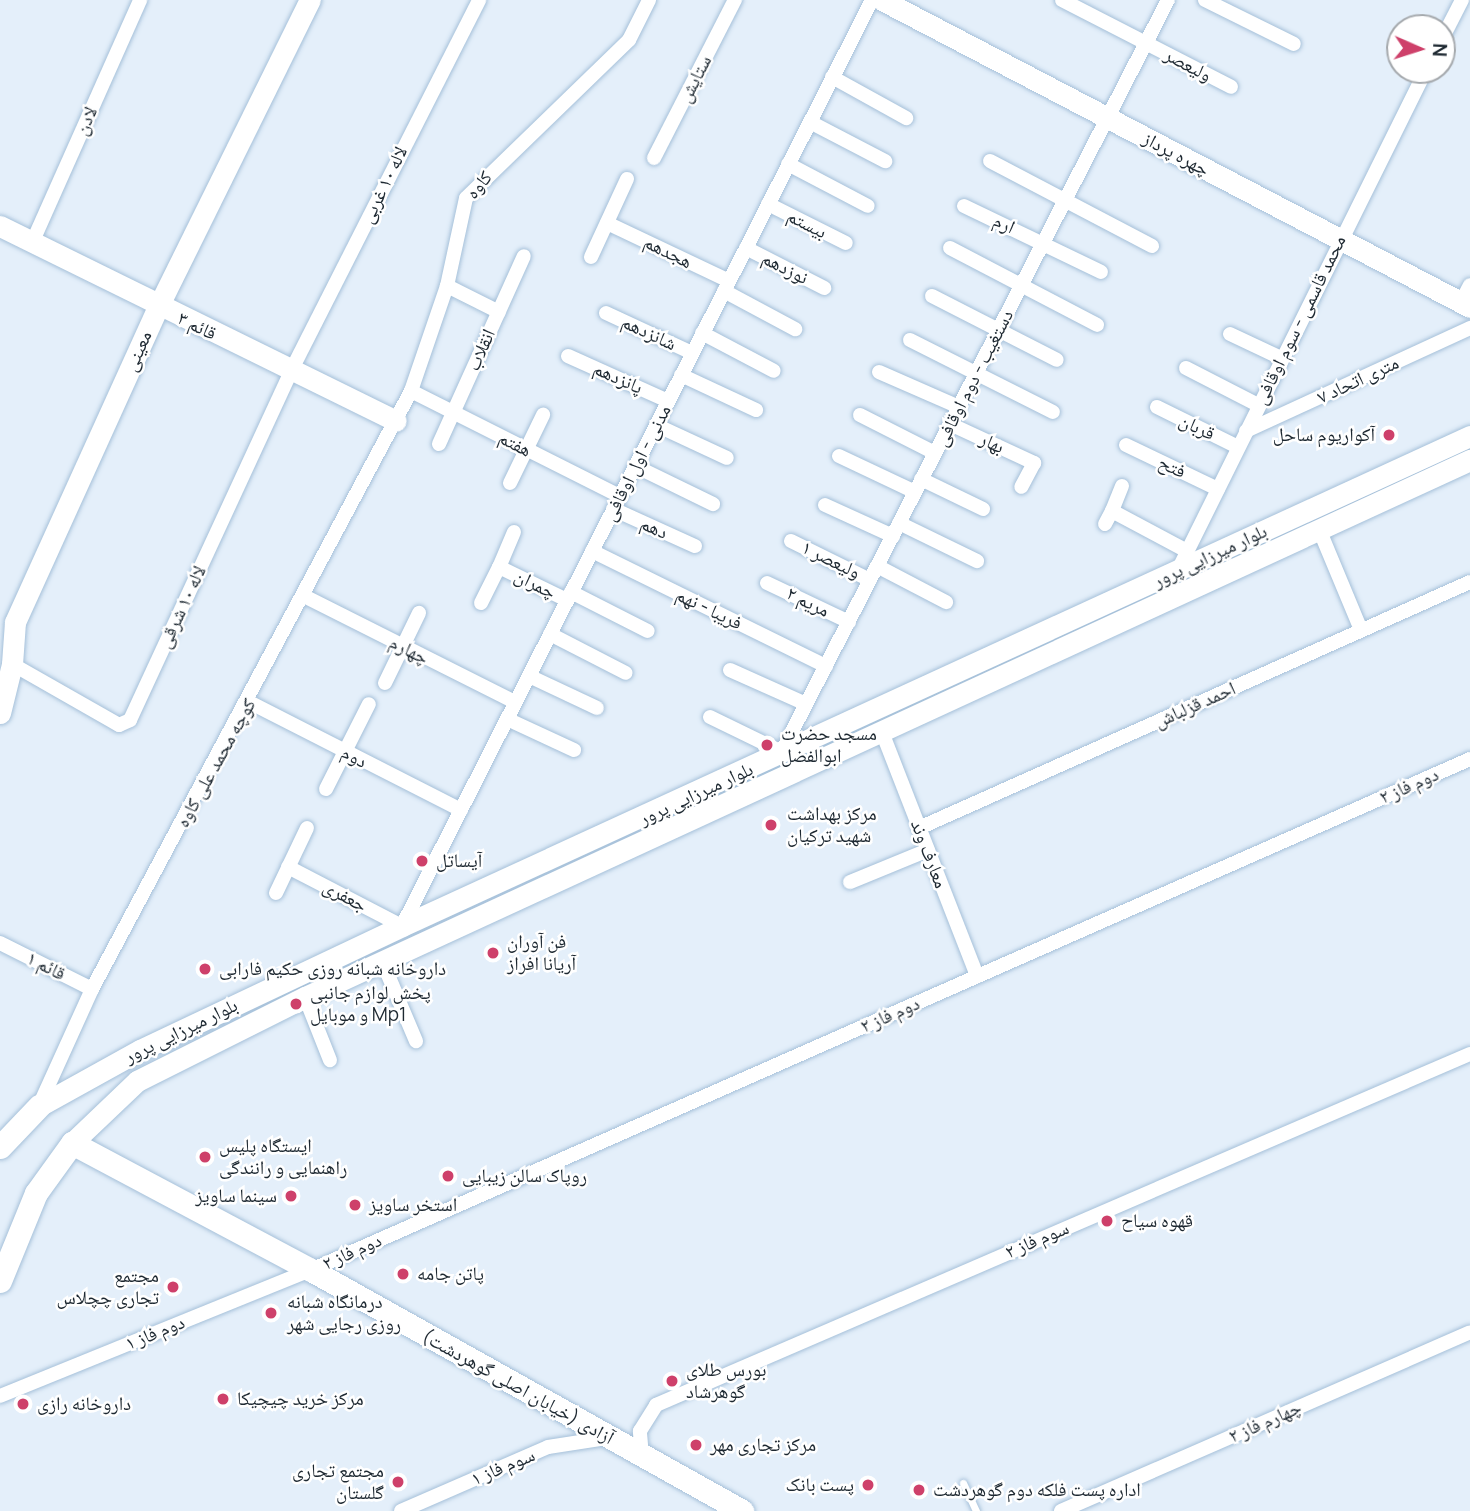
<!DOCTYPE html>
<meta charset="utf-8">
<style>
body{margin:0}
#map{position:relative;width:1470px;height:1511px;overflow:hidden;background:#e4effa;font-family:Manrope,"Noto Naskh Arabic",sans-serif}
div>[style]{position:absolute}
.roads{filter:drop-shadow(0 0 2px #a5c0d9) drop-shadow(0 0 2px #a5c0d9)}
.lane>*{height:7px;margin:-3.5px;padding:0 3.5px;transform-origin:3.5px;border-radius:3.5px;background:#fff}
.street>*{height:14px;margin:-7px;padding:0 7px;transform-origin:7px;border-radius:7px;background:#fff}
.secondary>*{height:21px;margin:-10.5px;padding:0 10.5px;transform-origin:10.5px;border-radius:10.5px;background:#fff}
.primary>*{height:23px;margin:-11.5px;padding:0 11.5px;transform-origin:11.5px;border-radius:11.5px;background:#fff}
.dots>*{width:19px;height:19px;translate:-50% -50%;box-sizing:border-box;border:4px solid #fff;border-radius:50%}
span{translate:-50% -50%;white-space:nowrap;text-align:center;line-height:1.15;-webkit-text-stroke:5px #fff;paint-order:stroke}
.street-label{font-size:19px;color:#1d2831}
.poi-label{font-size:19px;color:#1d2831}
.right{translate:-100% -50%;text-align:right}
.left{translate:0 -50%;text-align:left}
.north{position:absolute;left:1386px;top:14px;width:70px;height:70px;box-sizing:border-box;background:#fff;border:2px solid #a5a9ad;border-radius:50%;rotate:93deg;font-size:19px;font-weight:700;line-height:28px;text-align:center;color:#1d2831}
.north::after{content:'';display:block;margin:auto;width:24px;height:32px;background:#ce406a;clip-path:polygon(50% 0,100% 100%,50% 72%,0 100%)}
</style>
<div id="map">
<div class="roads">
<div class="lane">
<i style="left:963px;top:1483px;width:31px;rotate:65deg"></i>
</div>
<div class="street">
<i style="left:1062px;top:0;width:190px;rotate:27.2deg"></i>
<i style="left:1205px;top:0;width:99px;rotate:26.3deg"></i>
<i style="left:1442px;top:39px;width:44px;rotate:-62.9deg"></i>
<i style="left:832px;top:77px;width:85px;rotate:29deg"></i>
<i style="left:810px;top:122px;width:85px;rotate:27.5deg"></i>
<i style="left:654px;top:158px;width:178px;rotate:-62.9deg"></i>
<i style="left:990px;top:161px;width:183px;rotate:27.7deg"></i>
<i style="left:788px;top:164px;width:90px;rotate:27.7deg"></i>
<i style="left:768px;top:204px;width:87px;rotate:26.6deg"></i>
<i style="left:964px;top:206px;width:152px;rotate:25.7deg"></i>
<i style="left:607px;top:223px;width:135px;rotate:25.4deg"></i>
<i style="left:32px;top:243px;width:266px;rotate:-66deg"></i>
<i style="left:746px;top:248px;width:88px;rotate:27.1deg"></i>
<i style="left:950px;top:248px;width:166px;rotate:27.6deg"></i>
<i style="left:591px;top:257px;width:86px;rotate:-65.2deg"></i>
<i style="left:447px;top:286px;width:58px;rotate:26.6deg"></i>
<i style="left:724px;top:291px;width:81px;rotate:28.2deg"></i>
<i style="left:932px;top:296px;width:140px;rotate:27.1deg"></i>
<i style="left:1461px;top:302px;width:19px;rotate:-62deg"></i>
<i style="left:606px;top:313px;width:95px;rotate:24.9deg"></i>
<i style="left:702px;top:333px;width:81px;rotate:27.8deg"></i>
<i style="left:1230px;top:334px;width:56px;rotate:25.2deg"></i>
<i style="left:910px;top:340px;width:160px;rotate:26.7deg"></i>
<i style="left:568px;top:356px;width:110px;rotate:24.2deg"></i>
<i style="left:1186px;top:368px;width:81px;rotate:27.2deg"></i>
<i style="left:879px;top:372px;width:87px;rotate:23.6deg"></i>
<i style="left:681px;top:375px;width:83px;rotate:25deg"></i>
<i style="left:411px;top:391px;width:234px;rotate:26.7deg"></i>
<i style="left:1157px;top:407px;width:90px;rotate:26.3deg"></i>
<i style="left:860px;top:415px;width:84px;rotate:26.9deg"></i>
<i style="left:950px;top:424px;width:93px;rotate:24.9deg"></i>
<i style="left:1034px;top:463px;width:27px;rotate:118deg"></i>
<i style="left:656px;top:425px;width:78px;rotate:24.9deg"></i>
<i style="left:1246px;top:431px;width:247px;rotate:-24.7deg"></i>
<i style="left:439px;top:444px;width:206px;rotate:-65.7deg"></i>
<i style="left:1126px;top:445px;width:102px;rotate:25.6deg"></i>
<i style="left:839px;top:456px;width:84px;rotate:25.3deg"></i>
<i style="left:635px;top:466px;width:87px;rotate:26deg"></i>
<i style="left:921px;top:479px;width:69px;rotate:25.8deg"></i>
<i style="left:510px;top:483px;width:76px;rotate:-64.1deg"></i>
<i style="left:1122px;top:486px;width:27px;rotate:112deg"></i>
<i style="left:1112px;top:511px;width:85px;rotate:28.1deg"></i>
<i style="left:825px;top:505px;width:75px;rotate:24.5deg"></i>
<i style="left:613px;top:509px;width:90px;rotate:24.3deg"></i>
<i style="left:899px;top:523px;width:87px;rotate:26deg"></i>
<i style="left:1105px;top:524px;width:15px;rotate:-62deg"></i>
<i style="left:1319px;top:529px;width:109px;rotate:67.4deg"></i>
<i style="left:514px;top:532px;width:38px;rotate:113deg"></i>
<i style="left:499px;top:567px;width:76px;rotate:25.9deg"></i>
<i style="left:791px;top:541px;width:88px;rotate:26.3deg"></i>
<i style="left:592px;top:551px;width:261px;rotate:26.2deg"></i>
<i style="left:877px;top:566px;width:78px;rotate:27.6deg"></i>
<i style="left:1178px;top:570px;width:558px;rotate:-63.62deg"></i>
<i style="left:767px;top:583px;width:91px;rotate:25.4deg"></i>
<i style="left:571px;top:592px;width:86px;rotate:26.9deg"></i>
<i style="left:304px;top:596px;width:236px;rotate:26.7deg"></i>
<i style="left:481px;top:603px;width:40px;rotate:-63.4deg"></i>
<i style="left:550px;top:634px;width:85px;rotate:27.2deg"></i>
<i style="left:12px;top:664px;width:123px;rotate:29.7deg"></i>
<i style="left:119px;top:725px;width:12px;rotate:-24deg"></i>
<i style="left:130px;top:720px;width:384px;rotate:-65.2deg"></i>
<i style="left:291px;top:371px;width:416px;rotate:-63.1deg"></i>
<i style="left:730px;top:670px;width:83px;rotate:24.1deg"></i>
<i style="left:529px;top:676px;width:75px;rotate:25.2deg"></i>
<i style="left:385px;top:683px;width:78px;rotate:-64.1deg"></i>
<i style="left:249px;top:702px;width:238px;rotate:27deg"></i>
<i style="left:710px;top:717px;width:80px;rotate:25.9deg"></i>
<i style="left:507px;top:719px;width:74px;rotate:24.8deg"></i>
<i style="left:882px;top:732px;width:262px;rotate:68.7deg"></i>
<i style="left:782px;top:751px;width:844px;rotate:-62.8deg"></i>
<i style="left:326px;top:789px;width:95px;rotate:-63.2deg"></i>
<i style="left:919px;top:828px;width:603px;rotate:-24.06deg"></i>
<i style="left:288px;top:867px;width:128px;rotate:27.4deg"></i>
<i style="left:402px;top:926px;width:1038px;rotate:-63.09deg"></i>
<i style="left:850px;top:882px;width:84px;rotate:-22.3deg"></i>
<i style="left:276px;top:893px;width:72px;rotate:-64.5deg"></i>
<i style="left:0;top:943px;width:103px;rotate:26.6deg"></i>
<i style="left:383px;top:963px;width:85px;rotate:67.1deg"></i>
<i style="left:305px;top:997px;width:68px;rotate:68.4deg"></i>
<i style="left:39px;top:1106px;width:128px;rotate:-65.6deg"></i>
<i style="left:92px;top:989px;width:678px;rotate:-61.92deg"></i>
<i style="left:411px;top:391px;width:111px;rotate:-71.1deg"></i>
<i style="left:447px;top:286px;width:90px;rotate:-77.8deg"></i>
<i style="left:466px;top:198px;width:227px;rotate:-44.1deg"></i>
<i style="left:629px;top:40px;width:45px;rotate:-63.4deg"></i>
<i style="left:0;top:1396px;width:336px;rotate:-22.1deg"></i>
<i style="left:311px;top:1270px;width:1267px;rotate:-23.79deg"></i>
<i style="left:642px;top:1456px;width:25px;rotate:-95deg"></i>
<i style="left:640px;top:1431px;width:31px;rotate:-58deg"></i>
<i style="left:656px;top:1405px;width:886px;rotate:-23.33deg"></i>
<i style="left:401px;top:1511px;width:160px;rotate:-23.5deg"></i>
<i style="left:548px;top:1447px;width:59px;rotate:-8.8deg"></i>
<i style="left:1061px;top:1511px;width:446px;rotate:-23.6deg"></i>
</div>
<div class="secondary">
<i style="left:882px;top:0;width:663px;rotate:27.57deg"></i>
<i style="left:0;top:226px;width:441px;rotate:26.2deg"></i>
<i style="left:0;top:713px;width:50px;rotate:-76.2deg"></i>
<i style="left:12px;top:664px;width:42px;rotate:-85.9deg"></i>
<i style="left:15px;top:622px;width:346px;rotate:-65.6deg"></i>
<i style="left:158px;top:307px;width:343px;rotate:-63.7deg"></i>
<i style="left:39px;top:1106px;width:115px;rotate:-29deg"></i>
<i style="left:140px;top:1050px;width:290px;rotate:-25.3deg"></i>
<i style="left:402px;top:926px;width:1175px;rotate:-24.65deg"></i>
<i style="left:72px;top:1143px;width:90px;rotate:-43.6deg"></i>
<i style="left:137px;top:1081px;width:188px;rotate:-26.6deg"></i>
<i style="left:305px;top:997px;width:1283px;rotate:-24.75deg"></i>
</div>
<div class="primary">
<i style="left:0;top:1147px;width:57px;rotate:-46.4deg"></i>
<i style="left:0;top:1281px;width:95px;rotate:-67.8deg"></i>
<i style="left:36px;top:1193px;width:62px;rotate:-54.2deg"></i>
<i style="left:72px;top:1143px;width:271px;rotate:28deg"></i>
<i style="left:311px;top:1270px;width:494px;rotate:29.2deg"></i>
</div>
</div>
<div class="dots">
<i style="left:1389px;top:435px;background:#ce406a"></i>
<i style="left:767px;top:745px;background:#ce406a"></i>
<i style="left:771px;top:825px;background:#ce406a"></i>
<i style="left:422px;top:861px;background:#ce406a"></i>
<i style="left:493px;top:953px;background:#ce406a"></i>
<i style="left:205px;top:969px;background:#ce406a"></i>
<i style="left:296px;top:1004px;background:#ce406a"></i>
<i style="left:205px;top:1157px;background:#ce406a"></i>
<i style="left:448px;top:1176px;background:#ce406a"></i>
<i style="left:291px;top:1196px;background:#ce406a"></i>
<i style="left:355px;top:1205px;background:#ce406a"></i>
<i style="left:1107px;top:1221px;background:#ce406a"></i>
<i style="left:403px;top:1274px;background:#ce406a"></i>
<i style="left:173px;top:1287px;background:#ce406a"></i>
<i style="left:271px;top:1313px;background:#ce406a"></i>
<i style="left:672px;top:1381px;background:#ce406a"></i>
<i style="left:223px;top:1399px;background:#ce406a"></i>
<i style="left:23px;top:1404px;background:#ce406a"></i>
<i style="left:696px;top:1445px;background:#ce406a"></i>
<i style="left:398px;top:1482px;background:#ce406a"></i>
<i style="left:868px;top:1485px;background:#ce406a"></i>
<i style="left:919px;top:1490px;background:#ce406a"></i>
</div>
<div class="street-label">
<span style="left:1188px;top:65px;rotate:28deg">ولیعصر</span>
<span style="left:695px;top:79px;rotate:-63deg">ستایش</span>
<span style="left:86px;top:121px;rotate:-66deg">لادن</span>
<span style="left:1176px;top:154px;rotate:28deg">چهره پرداز</span>
<span style="left:384px;top:185px;rotate:-64deg">لاله ۱۰ غربی</span>
<span style="left:479px;top:185px;rotate:-50deg">کاوه</span>
<span style="left:807px;top:224px;rotate:27deg">بیستم</span>
<span style="left:1004px;top:224px;rotate:25deg">ارم</span>
<span style="left:668px;top:252px;rotate:26deg">هجدهم</span>
<span style="left:785px;top:268px;rotate:27deg">نوزدهم</span>
<span style="left:1300px;top:320px;rotate:-64deg">محمد قاسمی - سوم اوقافی</span>
<span style="left:197px;top:326px;rotate:26deg">قائم ۳</span>
<span style="left:649px;top:333px;rotate:25deg">شانزدهم</span>
<span style="left:481px;top:350px;rotate:-66deg">انقلاب</span>
<span style="left:138px;top:351px;rotate:-66deg">معینی</span>
<span style="left:618px;top:378px;rotate:24deg">پانزدهم</span>
<span style="left:974px;top:378px;rotate:-63deg">دستغیب - دوم اوقافی</span>
<span style="left:1358px;top:380px;rotate:-25deg">۷ متری اتحاد</span>
<span style="left:1197px;top:427px;rotate:26deg">قربان</span>
<span style="left:992px;top:443px;rotate:25deg">بهار</span>
<span style="left:515px;top:444px;rotate:27deg">هفتم</span>
<span style="left:637px;top:463px;rotate:-63deg">مدنی - اول اوقافی</span>
<span style="left:1172px;top:467px;rotate:25deg">فتح</span>
<span style="left:654px;top:528px;rotate:24deg">دهم</span>
<span style="left:1210px;top:556px;rotate:-25deg">بلوار میرزایی پرور</span>
<span style="left:831px;top:560px;rotate:26deg">ولیعصر ۱</span>
<span style="left:535px;top:584px;rotate:26deg">چمران</span>
<span style="left:808px;top:602px;rotate:26deg">مریم ۲</span>
<span style="left:182px;top:607px;rotate:-65deg">لاله ۱۰ شرقی</span>
<span style="left:709px;top:609px;rotate:26deg">فریبا - نهم</span>
<span style="left:409px;top:650px;rotate:27deg">چهارم</span>
<span style="left:1195px;top:705px;rotate:-24deg">احمد قزلباش</span>
<span style="left:354px;top:757px;rotate:27deg">دوم</span>
<span style="left:216px;top:763px;rotate:-61deg">کوچه محمد علی کاوه</span>
<span style="left:1409px;top:786px;rotate:-24deg">دوم فاز ۲</span>
<span style="left:696px;top:794px;rotate:-25deg">بلوار میرزایی پرور</span>
<span style="left:929px;top:854px;rotate:69deg">معارف وند</span>
<span style="left:345px;top:896px;rotate:28deg">جعفری</span>
<span style="left:46px;top:966px;rotate:27deg">قائم ۱</span>
<span style="left:890px;top:1015px;rotate:-24deg">دوم فاز ۲</span>
<span style="left:181px;top:1031px;rotate:-26deg">بلوار میرزایی پرور</span>
<span style="left:1037px;top:1240px;rotate:-23deg">سوم فاز ۲</span>
<span style="left:352px;top:1252px;rotate:-24deg">دوم فاز ۲</span>
<span style="left:155px;top:1333px;rotate:-22deg">دوم فاز ۱</span>
<span style="left:518px;top:1387px;rotate:29deg">آزادی (خیابان اصلی گوهردشت)</span>
<span style="left:1265px;top:1422px;rotate:-24deg">چهارم فاز ۲</span>
<span style="left:503px;top:1467px;rotate:-23deg">سوم فاز ۱</span>
</div>
<div class="poi-label">
<span class="right" style="left:1375px;top:435px">آکواریوم ساحل</span>
<span class="left" style="left:781px;top:745px">مسجد حضرت<br>ابوالفضل</span>
<span class="left" style="left:787px;top:825px">مرکز بهداشت<br>شهید ترکیان</span>
<span class="left" style="left:436px;top:861px">آیساتل</span>
<span class="left" style="left:507px;top:953px">فن آوران<br>آریانا افراز</span>
<span class="left" style="left:219px;top:969px">داروخانه شبانه روزی حکیم فارابی</span>
<span class="left" style="left:310px;top:1004px">پخش لوازم جانبی<br>و موبایل Mp1</span>
<span class="left" style="left:219px;top:1157px">ایستگاه پلیس<br>راهنمایی و رانندگی</span>
<span class="left" style="left:462px;top:1176px">روپاک سالن زیبایی</span>
<span class="right" style="left:277px;top:1196px">سینما ساویز</span>
<span class="left" style="left:369px;top:1205px">استخر ساویز</span>
<span class="left" style="left:1121px;top:1221px">قهوه سیاح</span>
<span class="left" style="left:417px;top:1274px">پاتن جامه</span>
<span class="right" style="left:159px;top:1287px">مجتمع<br>تجاری چچلاس</span>
<span class="left" style="left:287px;top:1313px">درمانگاه شبانه<br>روزی رجایی شهر</span>
<span class="left" style="left:686px;top:1381px">بورس طلای<br>گوهرشاد</span>
<span class="left" style="left:237px;top:1399px">مرکز خرید چیچیکا</span>
<span class="left" style="left:37px;top:1404px">داروخانه رازی</span>
<span class="left" style="left:710px;top:1445px">مرکز تجاری مهر</span>
<span class="right" style="left:384px;top:1482px">مجتمع تجاری<br>گلستان</span>
<span class="right" style="left:854px;top:1485px">پست بانک</span>
<span class="left" style="left:933px;top:1490px">اداره پست فلکه دوم گوهردشت</span>
</div>
<div class="north">N</div>
</div>
